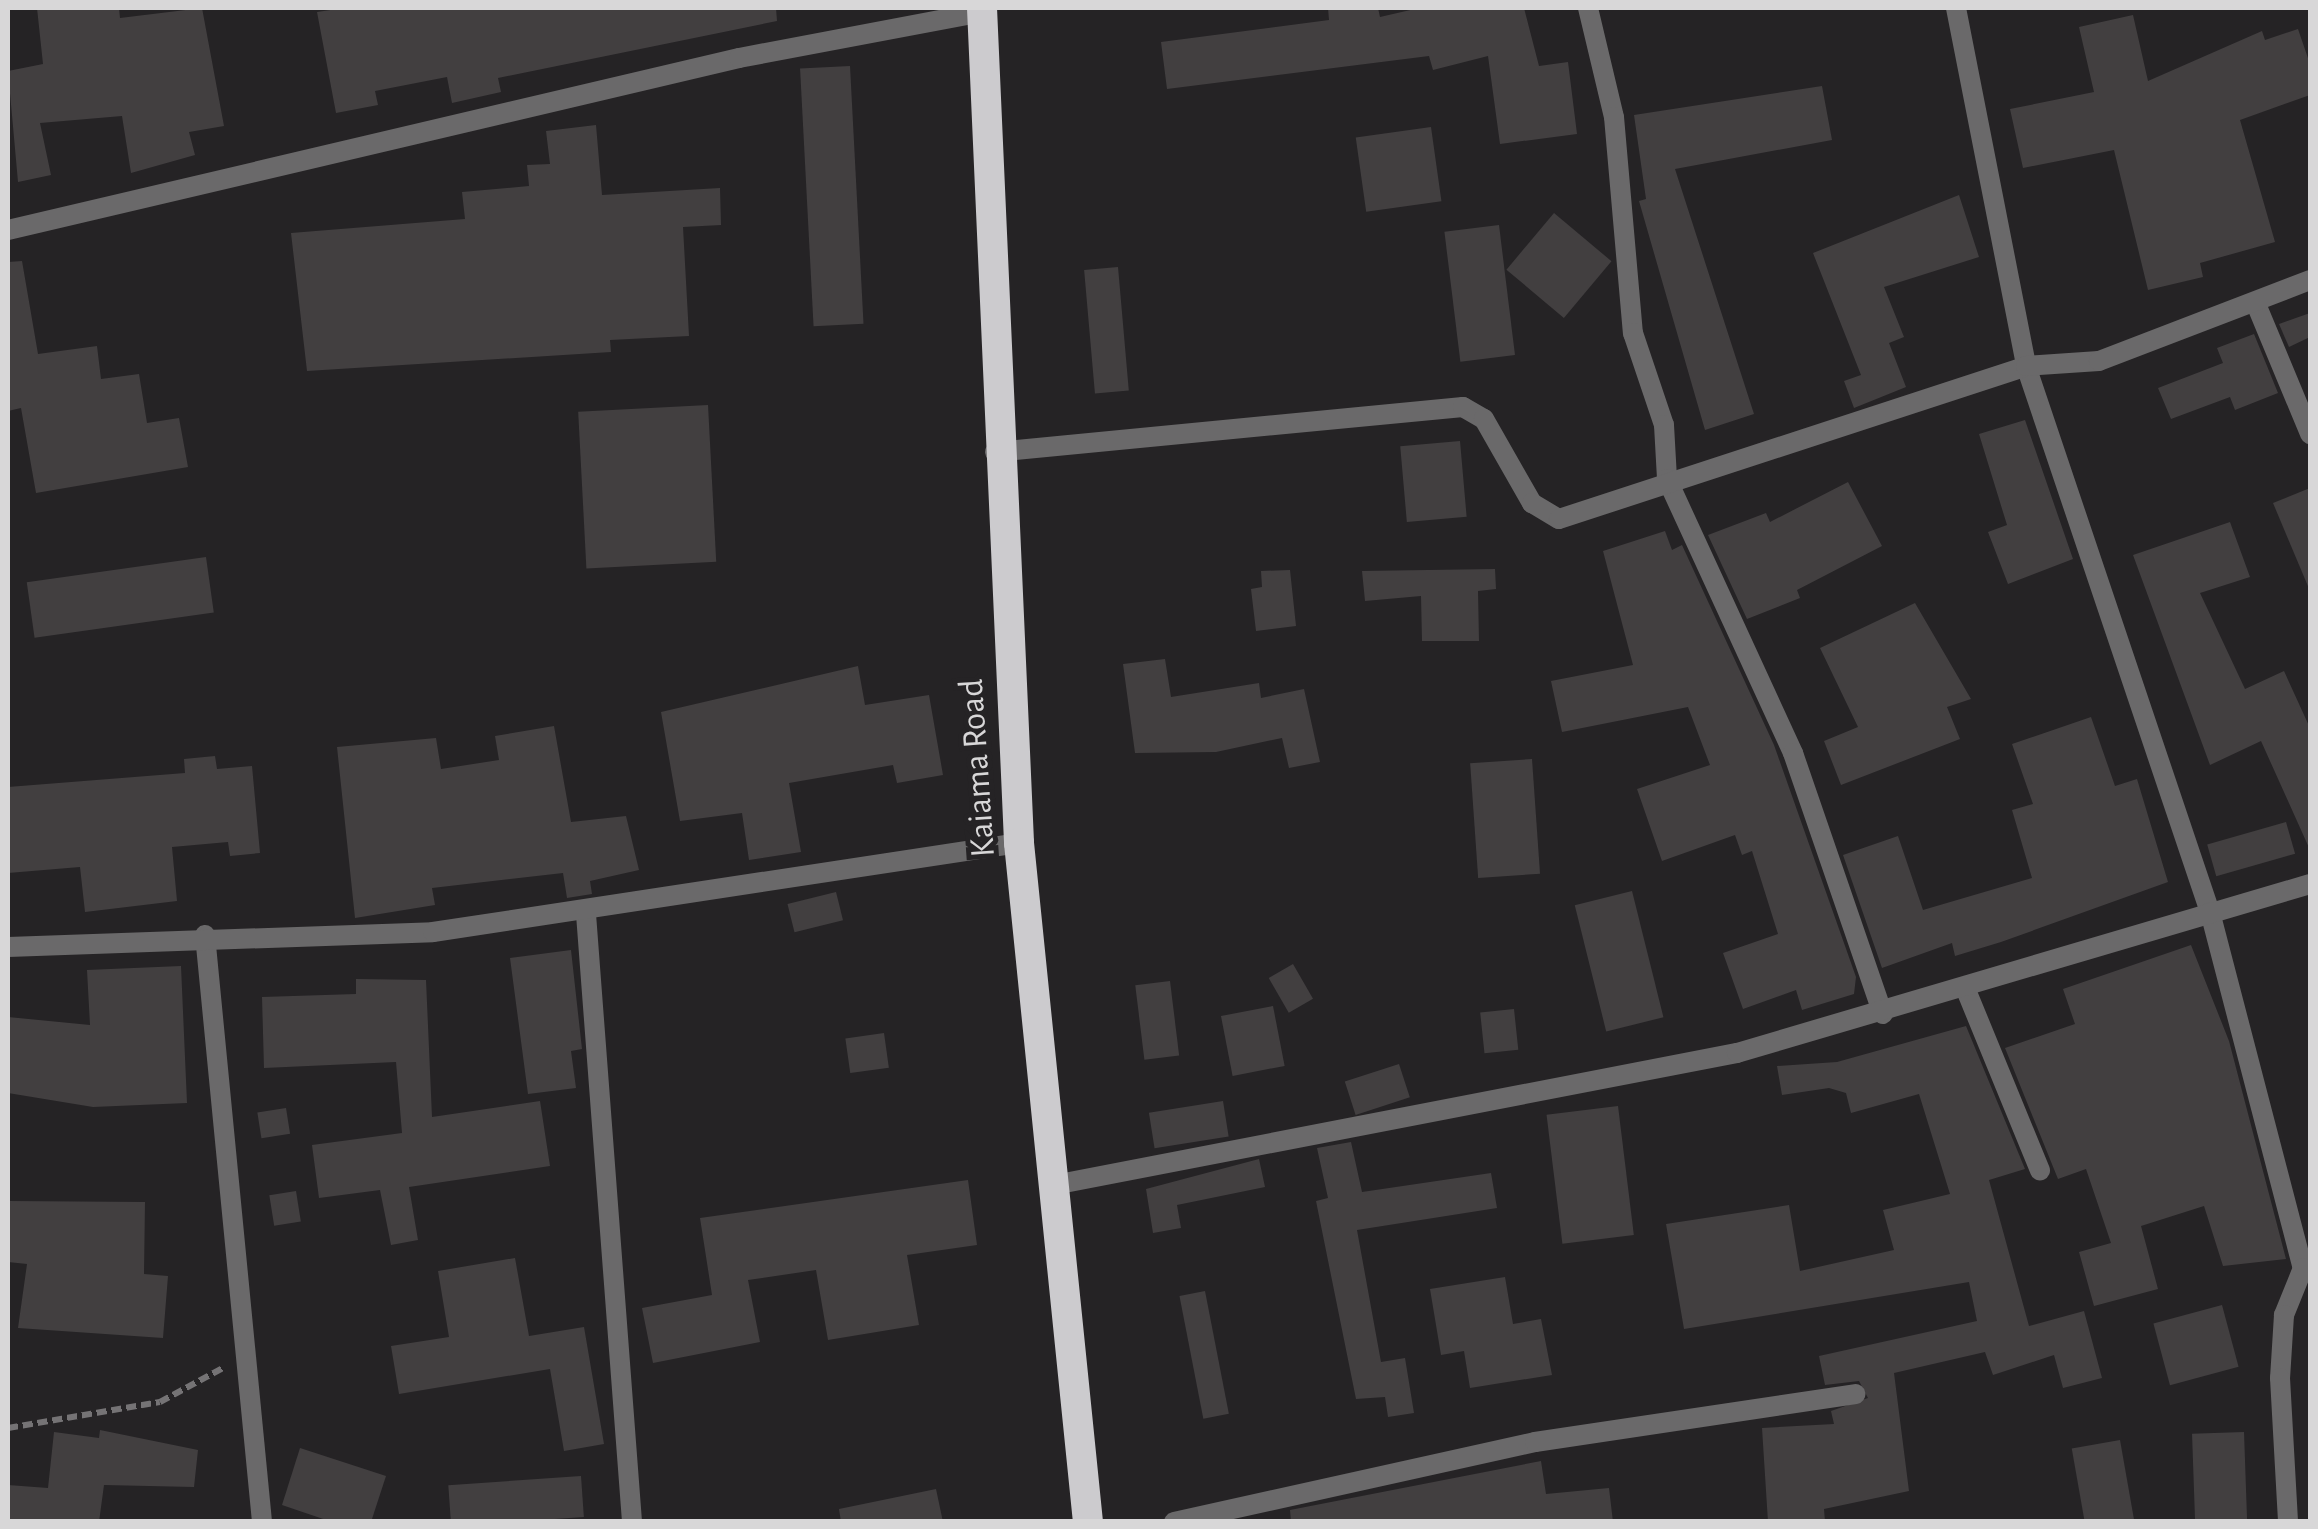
<!DOCTYPE html>
<style>
body{margin:0}
#map{position:relative;width:2318px;height:1529px;overflow:hidden;background:#252325;font-family:"Alegreya Sans",sans-serif}
div>[style]{position:absolute}
.building>*{inset:0;background:#423f40;transform-origin:0 0}
.path>*{height:6px;margin-top:-3px;transform-origin:0;background:repeating-linear-gradient(90deg,#757375 0 10px,transparent 0 15px)}
.street>*{height:20px;margin:-10px;padding:0 10px;transform-origin:10px;border-radius:10px;background:#6a696a}
.highway>*{height:30px;margin:-15px;padding:0 15px;transform-origin:15px;border-radius:15px;background:#cccbce}
span{translate:-50% -50%;white-space:nowrap;text-align:center;line-height:1.15;-webkit-text-stroke:10px #252325;paint-order:stroke}
.street-label{font-size:35px;color:#d8d7d8}
.frame{position:absolute;inset:0;border:10px solid #d8d7d8;pointer-events:none}
</style>
<div id="map">
<div class="building">
<i style="clip-path:polygon(37px 8px,119px 8px,120px 18px,202px 8px,224px 126px,189px 132px,195px 155px,131px 173px,122px 116px,40px 123px,51px 175px,18px 182px,8px 71px,43px 64px)"></i>
<i style="clip-path:polygon(344px 8px,776px 8px,777px 21px,498px 78px,501px 92px,452px 103px,447px 77px,375px 91px,378px 105px,336px 113px,317px 12px)"></i>
<i style="clip-path:polygon(1328px 8px,1378px 8px,1380px 17px,1419px 8px,1524px 8px,1539px 66px,1568px 62px,1577px 134px,1500px 144px,1488px 56px,1433px 70px,1429px 56px,1167px 89px,1161px 42px,1329px 20px)"></i>
<i style="clip-path:polygon(2133px 15px,2148px 81px,2262px 31px,2265px 40px,2298px 29px,2310px 64px,2310px 95px,2240px 120px,2275px 242px,2200px 263px,2203px 277px,2148px 290px,2114px 150px,2023px 168px,2010px 109px,2094px 92px,2079px 27px)"></i>
<i style="left:850px;top:66px;width:258px;height:50px;rotate:87deg"></i>
<i style="clip-path:polygon(1822px 86px,1832px 140px,1675px 169px,1754px 414px,1705px 430px,1639px 201px,1646px 199px,1634px 115px)"></i>
<i style="clip-path:polygon(596px 125px,602px 195px,720px 188px,721px 225px,683px 227px,689px 336px,610px 340px,611px 352px,307px 371px,291px 233px,465px 219px,462px 192px,529px 186px,527px 165px,550px 164px,546px 131px)"></i>
<i style="left:1431px;top:127px;width:75px;height:76px;rotate:82deg"></i>
<i style="clip-path:polygon(1959px 195px,1979px 257px,1884px 287px,1904px 337px,1889px 343px,1906px 387px,1854px 408px,1844px 381px,1861px 375px,1813px 253px)"></i>
<i style="left:1554px;top:213px;width:75px;height:74px;rotate:40deg"></i>
<i style="left:1499px;top:225px;width:131px;height:55px;rotate:83deg"></i>
<i style="clip-path:polygon(22px 261px,38px 354px,97px 346px,101px 379px,139px 374px,147px 423px,179px 418px,188px 467px,36px 493px,21px 408px,8px 411px,8px 262px)"></i>
<i style="left:1118px;top:267px;width:124px;height:34px;rotate:85deg"></i>
<i style="clip-path:polygon(2310px 313px,2310px 337px,2289px 347px,2279px 324px)"></i>
<i style="clip-path:polygon(2254px 334px,2278px 393px,2235px 410px,2230px 397px,2171px 419px,2158px 388px,2223px 363px,2217px 348px)"></i>
<i style="left:708px;top:405px;width:157px;height:130px;rotate:87deg"></i>
<i style="clip-path:polygon(2025px 420px,2073px 559px,2008px 584px,1988px 532px,2007px 525px,1979px 434px)"></i>
<i style="left:1460px;top:441px;width:76px;height:60px;rotate:85deg"></i>
<i style="clip-path:polygon(1848px 482px,1882px 546px,1797px 590px,1800px 598px,1747px 619px,1708px 535px,1766px 513px,1770px 522px)"></i>
<i style="clip-path:polygon(2310px 488px,2310px 591px,2273px 503px)"></i>
<i style="clip-path:polygon(2230px 522px,2250px 577px,2200px 593px,2245px 689px,2284px 671px,2310px 728px,2310px 850px,2261px 741px,2210px 765px,2133px 555px)"></i>
<i style="clip-path:polygon(1665px 531px,1672px 550px,1682px 545px,1774px 745px,1856px 977px,1854px 994px,1802px 1010px,1796px 990px,1743px 1009px,1723px 953px,1778px 934px,1752px 851px,1742px 855px,1735px 835px,1662px 861px,1637px 789px,1710px 765px,1688px 707px,1562px 732px,1551px 681px,1633px 665px,1603px 551px)"></i>
<i style="left:206px;top:557px;width:56px;height:181px;rotate:82deg"></i>
<i style="clip-path:polygon(1495px 569px,1496px 589px,1478px 591px,1479px 641px,1422px 641px,1421px 596px,1365px 601px,1362px 571px)"></i>
<i style="clip-path:polygon(1290px 570px,1296px 626px,1256px 631px,1251px 589px,1262px 587px,1261px 571px)"></i>
<i style="clip-path:polygon(1915px 603px,1971px 699px,1947px 707px,1960px 739px,1841px 785px,1824px 741px,1858px 727px,1820px 648px)"></i>
<i style="clip-path:polygon(1165px 659px,1171px 697px,1259px 683px,1261px 698px,1304px 689px,1320px 762px,1289px 768px,1282px 738px,1216px 752px,1135px 753px,1123px 664px)"></i>
<i style="clip-path:polygon(858px 666px,865px 705px,929px 695px,943px 775px,897px 783px,893px 765px,789px 783px,801px 852px,749px 860px,742px 813px,680px 821px,661px 712px)"></i>
<i style="clip-path:polygon(2091px 717px,2115px 786px,2137px 779px,2168px 882px,2001px 942px,1955px 956px,1952px 943px,1882px 968px,1843px 855px,1898px 836px,1923px 910px,2032px 878px,2012px 810px,2033px 804px,2012px 744px)"></i>
<i style="clip-path:polygon(554px 726px,571px 822px,626px 816px,639px 870px,590px 881px,592px 894px,567px 898px,563px 873px,432px 888px,435px 905px,355px 918px,337px 747px,436px 738px,441px 769px,499px 760px,495px 736px)"></i>
<i style="clip-path:polygon(215px 756px,217px 769px,252px 766px,260px 853px,230px 856px,228px 842px,172px 847px,177px 901px,85px 912px,80px 867px,8px 873px,8px 787px,185px 773px,184px 759px)"></i>
<i style="left:1532px;top:759px;width:115px;height:62px;rotate:86deg"></i>
<i style="left:2286px;top:822px;width:33px;height:82px;rotate:74deg"></i>
<i style="left:1632px;top:891px;width:130px;height:59px;rotate:76deg"></i>
<i style="left:836px;top:892px;width:29px;height:50px;rotate:76deg"></i>
<i style="clip-path:polygon(2191px 945px,2229px 1041px,2286px 1259px,2223px 1266px,2204px 1206px,2141px 1226px,2158px 1289px,2094px 1306px,2079px 1252px,2111px 1243px,2086px 1169px,2058px 1179px,2005px 1048px,2075px 1024px,2063px 989px)"></i>
<i style="clip-path:polygon(571px 950px,582px 1049px,571px 1051px,576px 1088px,528px 1094px,510px 958px)"></i>
<i style="left:1293px;top:964px;width:40px;height:28px;rotate:60deg"></i>
<i style="clip-path:polygon(181px 966px,187px 1103px,93px 1107px,8px 1093px,8px 1017px,90px 1025px,87px 970px)"></i>
<i style="clip-path:polygon(356px 979px,426px 980px,432px 1117px,540px 1101px,550px 1166px,409px 1187px,418px 1240px,391px 1245px,380px 1190px,319px 1198px,312px 1145px,402px 1133px,396px 1062px,264px 1068px,262px 997px,356px 994px)"></i>
<i style="left:1170px;top:981px;width:75px;height:35px;rotate:83deg"></i>
<i style="left:1273px;top:1006px;width:61px;height:53px;rotate:79deg"></i>
<i style="left:1514px;top:1009px;width:41px;height:34px;rotate:84deg"></i>
<i style="clip-path:polygon(1966px 1026px,2025px 1169px,1989px 1180px,2029px 1326px,2084px 1311px,2102px 1378px,2063px 1388px,2054px 1355px,1993px 1375px,1985px 1352px,1894px 1373px,1909px 1491px,1824px 1509px,1825px 1522px,1768px 1522px,1762px 1428px,1834px 1424px,1831px 1411px,1868px 1398px,1859px 1381px,1825px 1385px,1819px 1356px,1977px 1321px,1969px 1282px,1684px 1329px,1666px 1224px,1789px 1205px,1800px 1271px,1894px 1250px,1883px 1210px,1950px 1194px,1919px 1094px,1851px 1113px,1846px 1093px,1829px 1088px,1782px 1095px,1777px 1066px,1837px 1062px)"></i>
<i style="left:884px;top:1033px;width:35px;height:39px;rotate:82deg"></i>
<i style="left:1399px;top:1064px;width:35px;height:57px;rotate:72deg"></i>
<i style="left:1223px;top:1101px;width:36px;height:75px;rotate:81deg"></i>
<i style="left:1618px;top:1106px;width:130px;height:72px;rotate:83deg"></i>
<i style="left:286px;top:1108px;width:26px;height:29px;rotate:81deg"></i>
<i style="clip-path:polygon(1351px 1142px,1362px 1192px,1491px 1173px,1497px 1208px,1357px 1230px,1381px 1362px,1405px 1358px,1414px 1413px,1388px 1417px,1385px 1397px,1356px 1399px,1316px 1201px,1328px 1198px,1317px 1148px)"></i>
<i style="clip-path:polygon(1259px 1159px,1265px 1187px,1177px 1205px,1181px 1228px,1153px 1233px,1146px 1189px)"></i>
<i style="clip-path:polygon(968px 1180px,977px 1245px,907px 1255px,919px 1325px,828px 1340px,816px 1270px,748px 1280px,760px 1342px,653px 1363px,642px 1308px,712px 1295px,700px 1218px)"></i>
<i style="left:296px;top:1191px;width:31px;height:27px;rotate:81deg"></i>
<i style="clip-path:polygon(8px 1201px,145px 1202px,144px 1274px,168px 1276px,163px 1338px,18px 1328px,27px 1264px,8px 1262px)"></i>
<i style="clip-path:polygon(515px 1258px,529px 1336px,584px 1327px,604px 1444px,564px 1451px,550px 1369px,399px 1394px,391px 1346px,449px 1337px,438px 1271px)"></i>
<i style="clip-path:polygon(1505px 1277px,1513px 1324px,1541px 1319px,1552px 1375px,1470px 1388px,1464px 1351px,1441px 1355px,1430px 1289px)"></i>
<i style="left:1205px;top:1291px;width:125px;height:26px;rotate:79deg"></i>
<i style="left:2222px;top:1305px;width:64px;height:71px;rotate:75deg"></i>
<i style="clip-path:polygon(100px 1430px,198px 1450px,194px 1487px,104px 1485px,99px 1522px,8px 1522px,8px 1485px,48px 1488px,54px 1432px,99px 1438px)"></i>
<i style="left:2244px;top:1432px;width:90px;height:52px;rotate:88deg"></i>
<i style="left:2120px;top:1440px;width:83px;height:49px;rotate:80deg"></i>
<i style="clip-path:polygon(300px 1448px,386px 1476px,371px 1522px,332px 1522px,282px 1505px)"></i>
<i style="clip-path:polygon(1541px 1461px,1546px 1494px,1609px 1488px,1613px 1522px,1291px 1522px,1290px 1510px)"></i>
<i style="left:581px;top:1476px;width:41px;height:133px;rotate:86deg"></i>
<i style="clip-path:polygon(936px 1489px,943px 1522px,841px 1522px,839px 1509px)"></i>
</div>
<div class="path">
<i style="left:8px;top:1428px;width:154px;rotate:-9.7deg"></i>
<i style="left:160px;top:1402px;width:72px;rotate:-28.4deg"></i>
</div>
<div class="street">
<i style="left:1588px;top:8px;width:112px;rotate:76.6deg"></i>
<i style="left:1614px;top:117px;width:217px;rotate:85deg"></i>
<i style="left:1633px;top:333px;width:97px;rotate:71.4deg"></i>
<i style="left:1664px;top:425px;width:54px;rotate:86.8deg"></i>
<i style="left:1667px;top:479px;width:302px;rotate:65.3deg"></i>
<i style="left:1793px;top:753px;width:276px;rotate:71deg"></i>
<i style="left:1956px;top:8px;width:365px;rotate:78.9deg"></i>
<i style="left:2026px;top:366px;width:576px;rotate:71.38deg"></i>
<i style="left:2210px;top:912px;width:368px;rotate:75.4deg"></i>
<i style="left:2303px;top:1268px;width:51px;rotate:112deg"></i>
<i style="left:2284px;top:1315px;width:63px;rotate:93.6deg"></i>
<i style="left:2280px;top:1378px;width:144px;rotate:86.8deg"></i>
<i style="left:8px;top:230px;width:751px;rotate:-13.24deg"></i>
<i style="left:739px;top:58px;width:247px;rotate:-10.7deg"></i>
<i style="left:2256px;top:304px;width:141px;rotate:67.4deg"></i>
<i style="left:995px;top:452px;width:470px;rotate:-5.5deg"></i>
<i style="left:1463px;top:407px;width:24px;rotate:30deg"></i>
<i style="left:1484px;top:419px;width:97px;rotate:60.3deg"></i>
<i style="left:1532px;top:503px;width:31px;rotate:31deg"></i>
<i style="left:1559px;top:519px;width:491px;rotate:-18.1deg"></i>
<i style="left:2026px;top:366px;width:73px;rotate:-3.9deg"></i>
<i style="left:2099px;top:361px;width:226px;rotate:-21deg"></i>
<i style="left:586px;top:914px;width:610px;rotate:85.67deg"></i>
<i style="left:205px;top:935px;width:590px;rotate:84.45deg"></i>
<i style="left:8px;top:947px;width:425px;rotate:-2deg"></i>
<i style="left:433px;top:932px;width:593px;rotate:-8.64deg"></i>
<i style="left:1966px;top:990px;width:195px;rotate:67.7deg"></i>
<i style="left:1054px;top:1185px;width:696px;rotate:-10.94deg"></i>
<i style="left:1737px;top:1053px;width:597px;rotate:-16.43deg"></i>
<i style="left:1174px;top:1522px;width:370px;rotate:-12.5deg"></i>
<i style="left:1535px;top:1442px;width:324px;rotate:-8.5deg"></i>
</div>
<div class="highway">
<i style="left:982px;top:8px;width:836px;rotate:87.46deg"></i>
<i style="left:1019px;top:843px;width:682px;rotate:84.2deg"></i>
</div>
<div class="street-label">
<span style="left:978px;top:768px;rotate:-94deg">Kaiama Road</span>
</div>
<div class="frame"></div>
</div>
